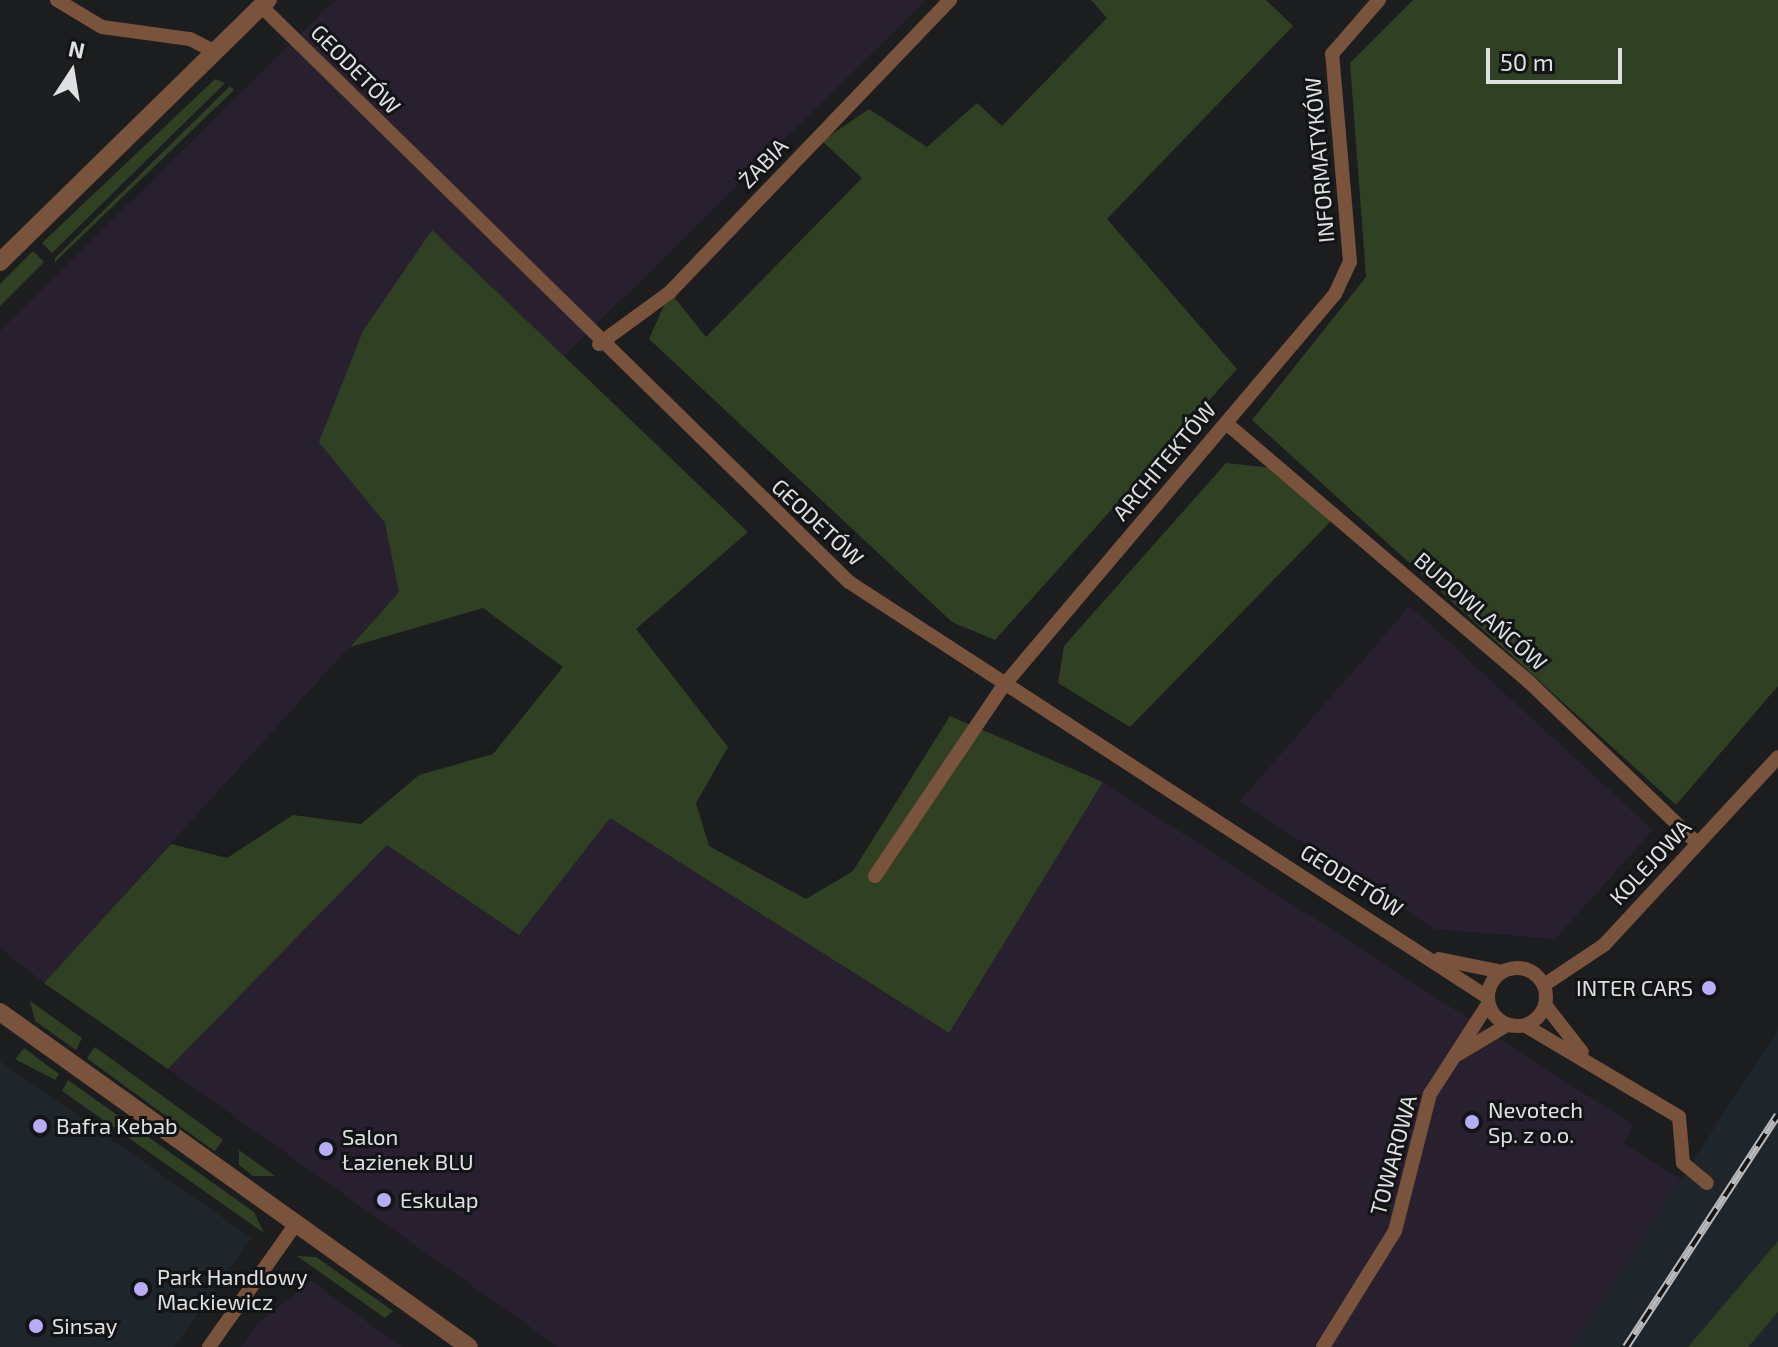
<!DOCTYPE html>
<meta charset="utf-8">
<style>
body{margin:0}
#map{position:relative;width:1778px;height:1347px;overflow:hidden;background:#1c1d1f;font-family:"Exo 2",sans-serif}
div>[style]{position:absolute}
.built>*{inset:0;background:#1e252b}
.industrial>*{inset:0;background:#29202f}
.green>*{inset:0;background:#304022;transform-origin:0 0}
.minor>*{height:14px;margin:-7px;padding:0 7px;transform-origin:7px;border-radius:7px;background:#7a533c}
.minor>.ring{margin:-7px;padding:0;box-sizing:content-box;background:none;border:14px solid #7a533c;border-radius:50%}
.tertiary>*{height:18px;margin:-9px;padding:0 9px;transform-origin:9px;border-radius:9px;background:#7a533c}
.rail>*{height:8px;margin-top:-4px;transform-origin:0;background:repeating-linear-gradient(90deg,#131416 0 15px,#b8b9bb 0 30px);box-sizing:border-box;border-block:2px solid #b8b9bb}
.dots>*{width:22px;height:22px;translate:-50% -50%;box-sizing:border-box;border:4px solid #131416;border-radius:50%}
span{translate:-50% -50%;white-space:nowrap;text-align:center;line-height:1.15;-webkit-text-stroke:6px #131416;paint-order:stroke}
.street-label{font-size:22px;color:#dee0e1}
.poi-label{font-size:22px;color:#dee0e1}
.right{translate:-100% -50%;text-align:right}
.left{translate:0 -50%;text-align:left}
.north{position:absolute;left:32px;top:32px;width:80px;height:80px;-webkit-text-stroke:6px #131416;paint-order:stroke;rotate:12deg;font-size:22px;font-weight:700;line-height:32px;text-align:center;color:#dee0e1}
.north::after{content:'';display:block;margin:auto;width:28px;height:36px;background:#dee0e1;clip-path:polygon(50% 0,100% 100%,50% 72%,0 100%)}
.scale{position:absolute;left:1486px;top:48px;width:136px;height:36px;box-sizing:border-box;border:4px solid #dee0e1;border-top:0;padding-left:10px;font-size:24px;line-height:28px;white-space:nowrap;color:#dee0e1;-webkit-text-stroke:6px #131416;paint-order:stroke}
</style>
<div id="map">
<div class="built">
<i style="clip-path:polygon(1778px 1030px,1778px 1347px,1572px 1347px,1681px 1179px)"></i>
<i style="clip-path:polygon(0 1061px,252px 1238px,174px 1347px,0 1347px)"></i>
</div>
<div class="industrial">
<i style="clip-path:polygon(335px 0,926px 0,559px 361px,399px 592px,44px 983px,0 948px,0 331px)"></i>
<i style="clip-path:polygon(1410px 606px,1653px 830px,1555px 939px,1434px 929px,1240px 801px)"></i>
<i style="clip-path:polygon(1103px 782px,1633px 1125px,1624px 1144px,1681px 1179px,1572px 1347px,558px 1347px,168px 1069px,387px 844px,519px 935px,610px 818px,949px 1033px)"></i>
<i style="clip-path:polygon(311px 1281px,402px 1347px,241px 1347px,256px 1325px)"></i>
</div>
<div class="green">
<i style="clip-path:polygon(1091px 0,1266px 0,1293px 26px,1107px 219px,1237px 369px,995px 640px,952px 622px,649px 339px,670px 292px,706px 337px,862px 178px,822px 141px,869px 109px,927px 147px,977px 103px,1002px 126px,1107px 18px)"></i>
<i style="clip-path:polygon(1413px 0,1778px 0,1778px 686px,1676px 805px,1252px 420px,1366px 277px,1350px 63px)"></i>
<i style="clip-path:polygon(215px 79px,225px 83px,52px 253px,42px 243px)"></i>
<i style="clip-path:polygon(230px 86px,234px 90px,55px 262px,55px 258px)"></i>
<i style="clip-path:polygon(432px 230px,748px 532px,636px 629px,728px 747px,696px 803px,709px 846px,806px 899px,853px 871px,950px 716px,1103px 782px,949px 1033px,610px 818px,519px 935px,387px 845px,168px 1069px,44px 983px,171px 844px,227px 858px,293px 815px,361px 824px,419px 775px,493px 754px,563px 667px,483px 608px,350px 647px,399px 592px,385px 523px,319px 442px,363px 331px)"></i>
<i style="clip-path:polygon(33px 251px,44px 262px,0 306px,0 284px)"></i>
<i style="clip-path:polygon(1226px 463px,1281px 469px,1337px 515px,1130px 727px,1058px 683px,1064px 646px)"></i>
<i style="clip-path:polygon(30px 1001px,82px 1038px,76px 1050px,35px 1021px)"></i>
<i style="left:95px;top:1047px;width:158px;height:14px;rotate:36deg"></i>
<i style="clip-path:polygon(24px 1048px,59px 1074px,55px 1080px,15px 1059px)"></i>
<i style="clip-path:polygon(68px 1080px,254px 1212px,264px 1233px,62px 1091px)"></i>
<i style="clip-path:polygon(239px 1150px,275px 1176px,253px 1176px,239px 1165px)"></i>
<i style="clip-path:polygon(1778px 1241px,1778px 1312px,1748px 1347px,1688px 1347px)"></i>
<i style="clip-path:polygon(297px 1256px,316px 1257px,393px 1311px,385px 1318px)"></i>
</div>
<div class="minor">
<i style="left:57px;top:0;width:52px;rotate:31deg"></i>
<i style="left:102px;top:27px;width:89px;rotate:7.8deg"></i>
<i style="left:190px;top:39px;width:27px;rotate:27deg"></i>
<i style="left:261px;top:6px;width:823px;rotate:44.41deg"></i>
<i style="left:849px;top:582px;width:761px;rotate:33.04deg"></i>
<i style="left:599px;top:344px;width:88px;rotate:-36.2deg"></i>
<i style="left:670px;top:292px;width:405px;rotate:-46.2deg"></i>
<i style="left:1226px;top:423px;width:397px;rotate:40.5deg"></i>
<i style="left:1528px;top:681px;width:234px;rotate:43.8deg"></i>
<i style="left:875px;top:876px;width:230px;rotate:-56deg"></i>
<i style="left:1004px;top:685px;width:512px;rotate:-49.75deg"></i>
<i style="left:1335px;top:294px;width:35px;rotate:-65deg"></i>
<i style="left:1350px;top:262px;width:209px;rotate:-94.9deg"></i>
<i style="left:1332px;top:54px;width:72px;rotate:-49deg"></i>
<i style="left:1439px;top:959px;width:64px;rotate:11.7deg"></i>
<i class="ring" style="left:1488px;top:968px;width:44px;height:44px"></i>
<i style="left:1544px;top:985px;width:72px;rotate:-33.7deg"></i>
<i style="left:1604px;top:945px;width:256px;rotate:-47.2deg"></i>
<i style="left:1546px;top:1006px;width:58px;rotate:52deg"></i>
<i style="left:1526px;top:1026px;width:178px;rotate:30.7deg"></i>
<i style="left:1679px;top:1117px;width:46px;rotate:85deg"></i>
<i style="left:1683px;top:1163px;width:31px;rotate:40deg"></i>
<i style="left:1455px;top:1056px;width:61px;rotate:-30.8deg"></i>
<i style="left:209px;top:1347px;width:149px;rotate:-54.8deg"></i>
<i style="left:1323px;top:1347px;width:137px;rotate:-58.2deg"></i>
<i style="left:1395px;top:1231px;width:141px;rotate:-75.7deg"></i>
<i style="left:1430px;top:1094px;width:107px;rotate:-57.2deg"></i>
</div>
<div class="tertiary">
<i style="left:0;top:262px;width:375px;rotate:-44.4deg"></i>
<i style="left:0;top:1012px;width:576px;rotate:35.54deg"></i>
</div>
<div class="rail">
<i style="left:1626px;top:1347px;width:277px;rotate:-56.8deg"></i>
</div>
<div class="dots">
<i style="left:1709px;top:988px;background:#b8abf7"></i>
<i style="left:1472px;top:1122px;background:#b8abf7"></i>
<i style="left:40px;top:1126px;background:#b8abf7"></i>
<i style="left:326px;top:1149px;background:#b8abf7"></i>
<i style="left:384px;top:1200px;background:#b8abf7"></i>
<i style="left:141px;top:1289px;background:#b8abf7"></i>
<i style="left:36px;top:1326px;background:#b8abf7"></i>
</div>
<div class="street-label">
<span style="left:356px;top:69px;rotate:45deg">GEODETÓW</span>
<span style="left:1319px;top:160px;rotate:-95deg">INFORMATYKÓW</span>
<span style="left:763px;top:163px;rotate:-46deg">ŻABIA</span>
<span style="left:1164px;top:461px;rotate:-50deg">ARCHITEKTÓW</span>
<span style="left:818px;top:522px;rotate:43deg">GEODETÓW</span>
<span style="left:1481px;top:611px;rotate:41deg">BUDOWLAŃCÓW</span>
<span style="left:1650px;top:862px;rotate:-47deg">KOLEJOWA</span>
<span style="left:1352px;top:880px;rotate:32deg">GEODETÓW</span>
<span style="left:1393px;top:1155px;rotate:-75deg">TOWAROWA</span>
</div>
<div class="poi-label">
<span class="right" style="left:1693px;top:988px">INTER CARS</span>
<span class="left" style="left:1488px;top:1122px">Nevotech<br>Sp. z o.o.</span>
<span class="left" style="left:56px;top:1126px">Bafra Kebab</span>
<span class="left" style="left:342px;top:1149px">Salon<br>Łazienek BLU</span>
<span class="left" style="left:400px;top:1200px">Eskulap</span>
<span class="left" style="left:157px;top:1289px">Park Handlowy<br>Mackiewicz</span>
<span class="left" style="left:52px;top:1326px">Sinsay</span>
</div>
<div class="north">N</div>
<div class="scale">50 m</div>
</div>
